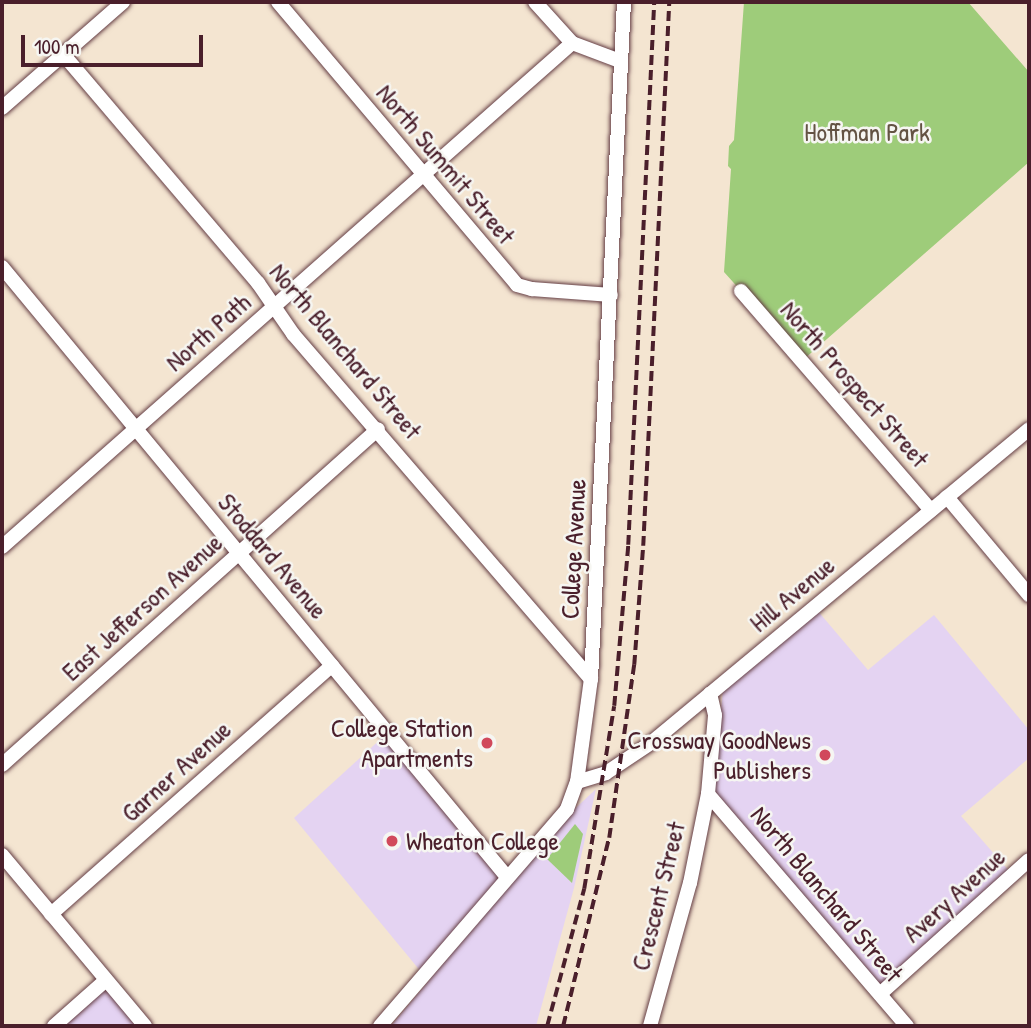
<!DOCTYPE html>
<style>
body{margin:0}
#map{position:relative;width:1031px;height:1028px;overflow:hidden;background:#f4e5d1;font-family:"Patrick Hand",sans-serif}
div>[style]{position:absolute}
.built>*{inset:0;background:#e4d3f2}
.green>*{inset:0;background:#9ecc7a}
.roads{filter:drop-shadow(0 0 2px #643d44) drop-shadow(0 0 2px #643d44)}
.minor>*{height:14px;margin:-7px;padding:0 7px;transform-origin:7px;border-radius:7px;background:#fff}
.rail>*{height:3.5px;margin-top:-1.75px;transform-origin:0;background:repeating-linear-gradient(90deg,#4a1f2b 0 10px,transparent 0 15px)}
.dots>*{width:19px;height:19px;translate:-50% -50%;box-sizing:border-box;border:4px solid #f6f6f2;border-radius:50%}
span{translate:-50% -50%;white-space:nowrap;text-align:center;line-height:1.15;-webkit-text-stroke:5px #f6f6f2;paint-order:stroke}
.park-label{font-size:26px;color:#635343}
.street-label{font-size:26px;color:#4a1f2b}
.poi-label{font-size:26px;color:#4a1f2b}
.right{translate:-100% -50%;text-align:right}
.left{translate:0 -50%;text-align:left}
.frame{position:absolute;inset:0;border:4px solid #4a1f2b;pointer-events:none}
.scale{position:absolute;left:21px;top:35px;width:182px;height:32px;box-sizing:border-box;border:4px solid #4a1f2b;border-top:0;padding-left:9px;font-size:21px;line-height:24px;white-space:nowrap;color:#4a1f2b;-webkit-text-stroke:5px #f6f6f2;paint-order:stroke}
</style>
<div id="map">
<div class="built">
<i style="clip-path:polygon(817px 610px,868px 670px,934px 615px,1029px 730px,1029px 758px,961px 816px,1010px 872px,881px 987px,713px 792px,723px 689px)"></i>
<i style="clip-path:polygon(384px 736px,501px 876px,422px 973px,294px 818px)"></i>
<i style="clip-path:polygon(596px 789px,574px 888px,536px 1026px,391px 1026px,565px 818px)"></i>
<i style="clip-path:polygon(104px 987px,137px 1026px,61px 1026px)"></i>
</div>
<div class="green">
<i style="clip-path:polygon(744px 2px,968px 2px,1029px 72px,1029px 162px,803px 360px,724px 272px,731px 169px,728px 166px,729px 146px,734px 140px)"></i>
<i style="clip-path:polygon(575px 824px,583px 834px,572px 883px,547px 859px)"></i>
</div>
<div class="roads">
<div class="minor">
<i style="left:278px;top:2px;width:370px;rotate:49.8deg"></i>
<i style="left:517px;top:285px;width:16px;rotate:15deg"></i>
<i style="left:532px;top:289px;width:79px;rotate:4.3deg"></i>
<i style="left:535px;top:2px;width:55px;rotate:47.9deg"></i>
<i style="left:572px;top:43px;width:51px;rotate:20.6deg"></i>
<i style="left:63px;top:54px;width:301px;rotate:49.6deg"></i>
<i style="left:258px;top:283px;width:62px;rotate:55.5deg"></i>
<i style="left:293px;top:334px;width:456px;rotate:49.2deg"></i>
<i style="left:2px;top:108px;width:161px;rotate:-41.2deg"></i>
<i style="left:2px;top:267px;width:792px;rotate:50.38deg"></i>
<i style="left:741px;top:291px;width:290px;rotate:49.1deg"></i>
<i style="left:947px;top:497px;width:128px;rotate:50.1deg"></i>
<i style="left:2px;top:547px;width:761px;rotate:-41.48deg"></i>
<i style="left:2px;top:765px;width:504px;rotate:-41.78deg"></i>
<i style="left:577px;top:782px;width:30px;rotate:-17deg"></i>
<i style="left:606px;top:773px;width:54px;rotate:-33.7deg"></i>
<i style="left:651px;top:743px;width:491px;rotate:-39.7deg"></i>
<i style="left:708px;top:794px;width:306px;rotate:49.4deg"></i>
<i style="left:2px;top:855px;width:223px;rotate:50.1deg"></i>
<i style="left:51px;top:914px;width:375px;rotate:-41.5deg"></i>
<i style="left:880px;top:994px;width:200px;rotate:-42deg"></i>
<i style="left:54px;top:1026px;width:69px;rotate:-41.5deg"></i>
<i style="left:380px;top:1026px;width:286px;rotate:-49.2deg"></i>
<i style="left:567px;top:809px;width:29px;rotate:-70deg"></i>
<i style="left:577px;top:782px;width:104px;rotate:-82.3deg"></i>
<i style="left:591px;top:679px;width:678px;rotate:-87.21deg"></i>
<i style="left:650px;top:1026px;width:148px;rotate:-74.4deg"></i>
<i style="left:690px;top:883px;width:91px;rotate:-78.6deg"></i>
<i style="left:708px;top:794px;width:79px;rotate:-84.9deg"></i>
<i style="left:715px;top:715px;width:22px;rotate:-103deg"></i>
</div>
</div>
<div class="rail">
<i style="left:547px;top:1026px;width:142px;rotate:-74.9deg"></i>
<i style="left:584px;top:889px;width:185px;rotate:-80.7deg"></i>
<i style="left:614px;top:706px;width:162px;rotate:-85deg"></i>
<i style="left:628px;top:545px;width:544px;rotate:-87.26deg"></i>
<i style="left:563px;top:1026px;width:194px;rotate:-76.3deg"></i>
<i style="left:609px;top:838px;width:175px;rotate:-81.8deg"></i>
<i style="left:634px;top:665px;width:119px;rotate:-85.7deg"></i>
<i style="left:643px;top:546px;width:545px;rotate:-87.26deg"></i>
</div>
<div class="dots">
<i style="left:487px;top:743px;background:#d1495b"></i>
<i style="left:825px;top:755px;background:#d1495b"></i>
<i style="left:392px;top:841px;background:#d1495b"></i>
</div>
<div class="park-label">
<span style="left:867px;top:132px">Hoffman Park</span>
</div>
<div class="street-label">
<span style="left:446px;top:164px;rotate:50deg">North Summit Street</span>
<span style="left:208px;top:332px;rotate:-41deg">North Path</span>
<span style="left:346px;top:351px;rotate:50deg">North Blanchard Street</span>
<span style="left:855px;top:384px;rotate:49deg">North Prospect Street</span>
<span style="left:573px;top:549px;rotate:-87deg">College Avenue</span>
<span style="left:273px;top:556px;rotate:50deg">Stoddard Avenue</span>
<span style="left:792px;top:594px;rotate:-40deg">Hill Avenue</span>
<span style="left:142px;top:607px;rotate:-42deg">East Jefferson Avenue</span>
<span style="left:176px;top:771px;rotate:-42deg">Garner Avenue</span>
<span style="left:827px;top:894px;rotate:50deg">North Blanchard Street</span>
<span style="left:954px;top:895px;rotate:-42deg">Avery Avenue</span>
<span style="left:658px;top:896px;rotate:-76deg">Crescent Street</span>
</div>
<div class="poi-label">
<span class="right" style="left:473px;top:743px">College Station<br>Apartments</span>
<span class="right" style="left:811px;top:755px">Crossway GoodNews<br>Publishers</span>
<span class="left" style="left:406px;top:841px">Wheaton College</span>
</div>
<div class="frame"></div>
<div class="scale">100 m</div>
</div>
